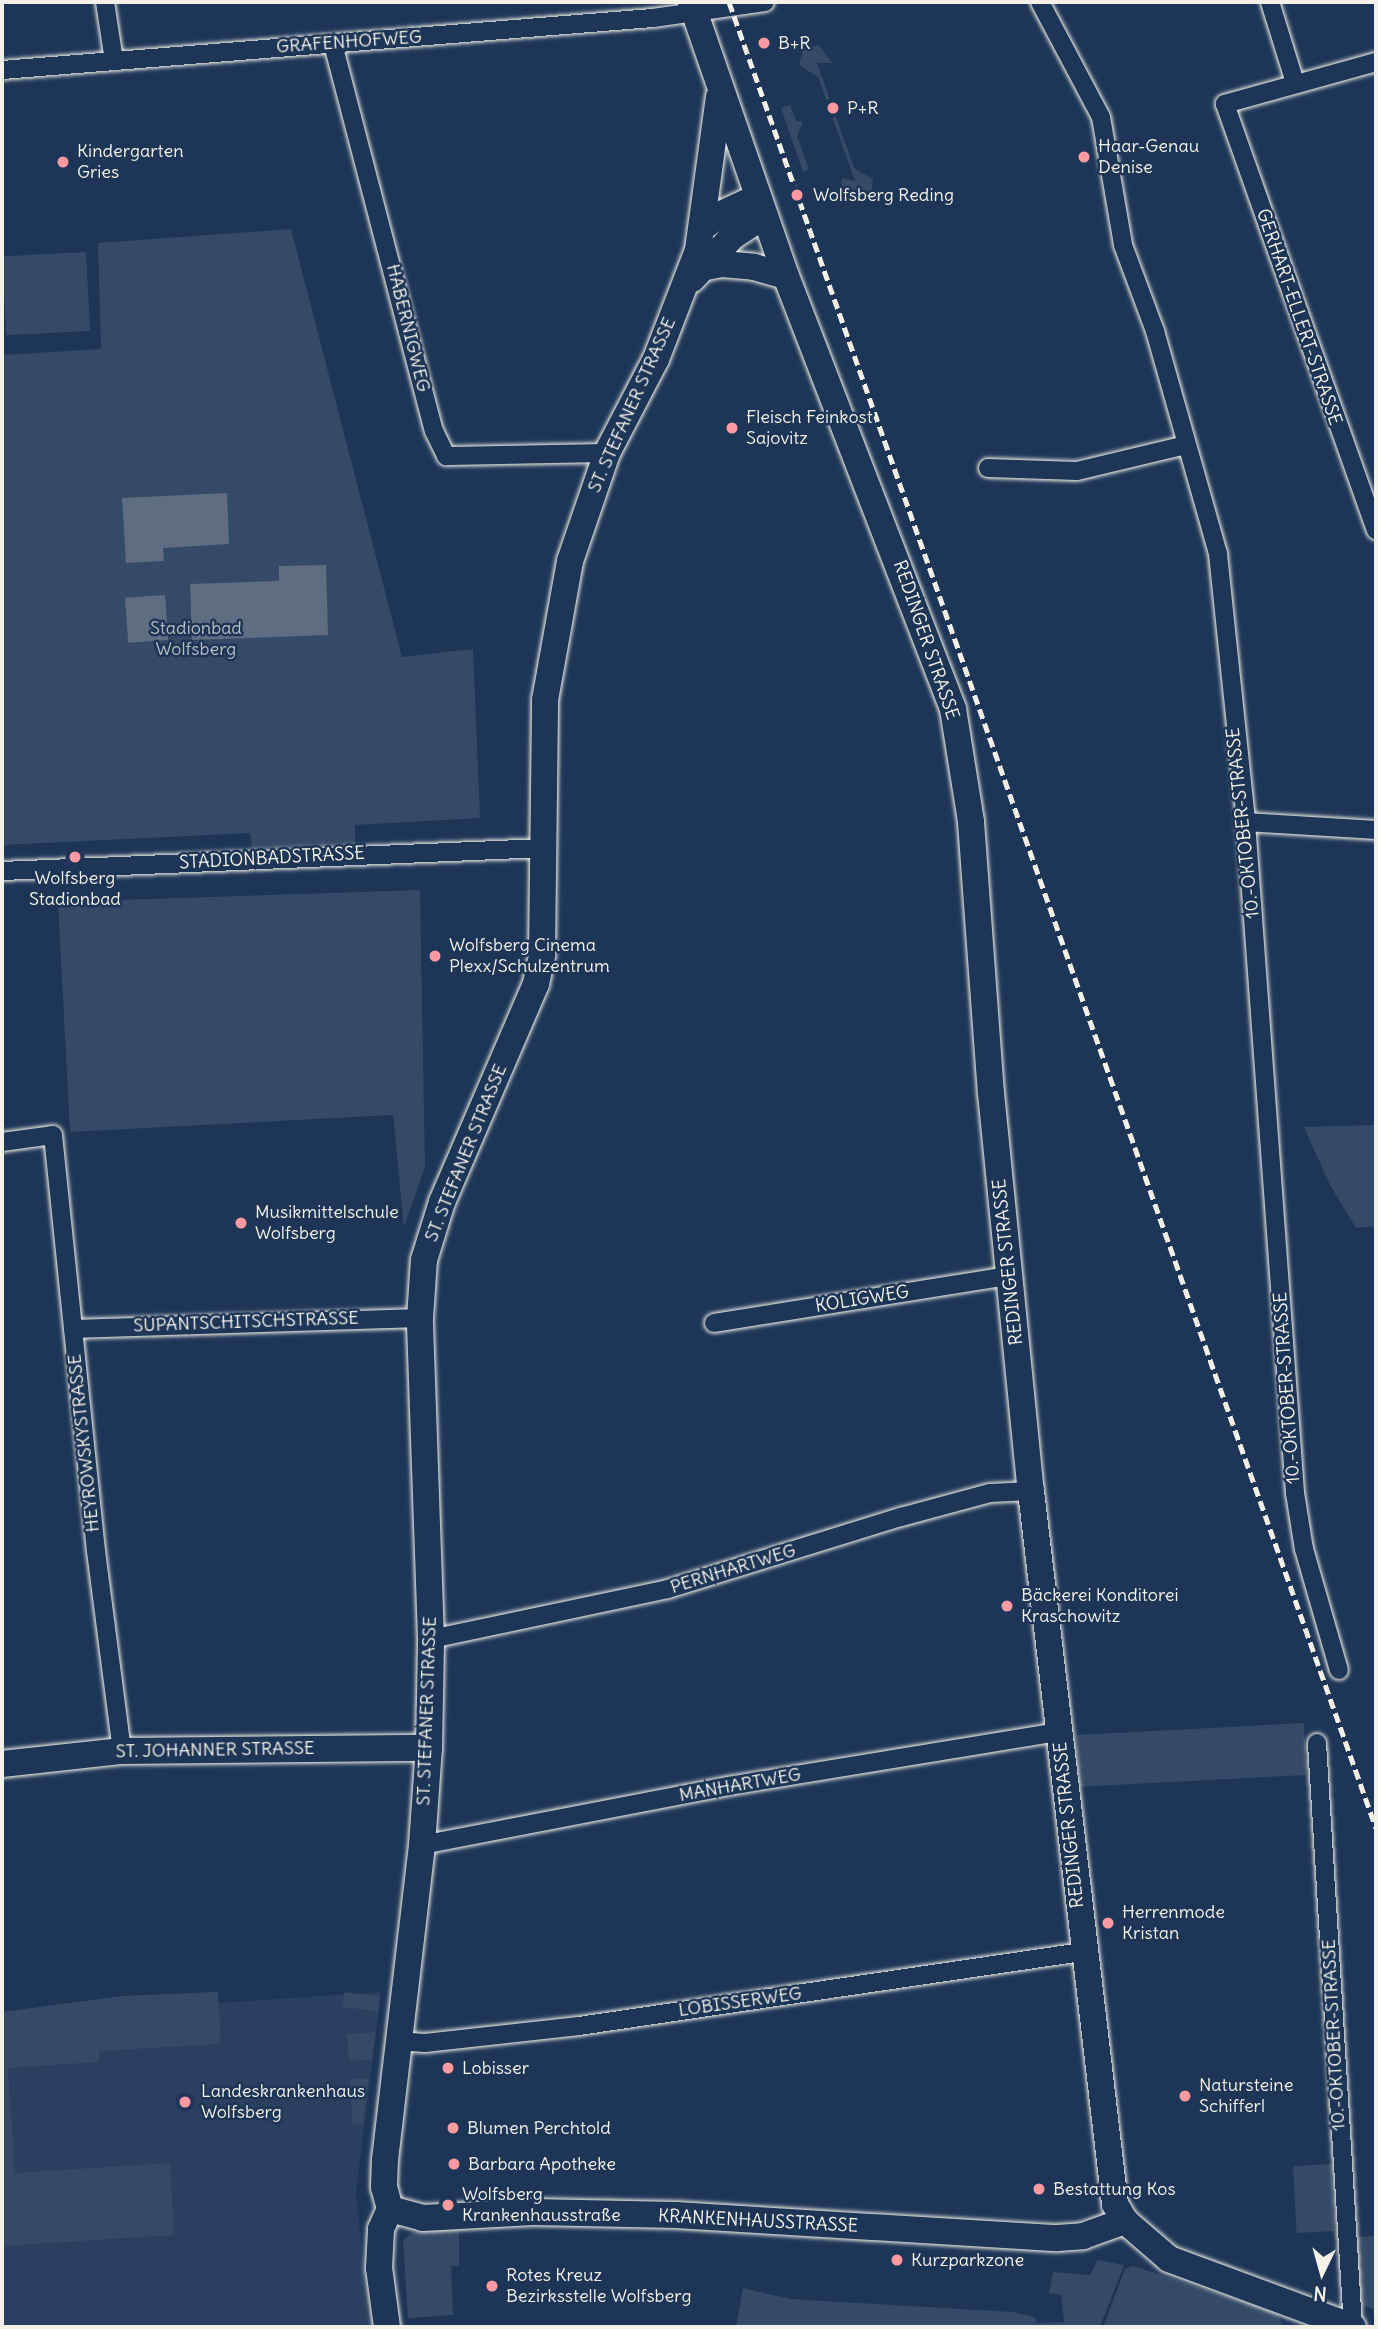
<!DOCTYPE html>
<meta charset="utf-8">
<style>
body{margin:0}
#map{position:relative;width:1378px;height:2329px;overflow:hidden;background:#1d3557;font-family:Delius,sans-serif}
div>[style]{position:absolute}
.built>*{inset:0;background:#2a4060}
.green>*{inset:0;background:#354a67;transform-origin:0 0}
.water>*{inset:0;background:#5e6d82;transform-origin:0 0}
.roads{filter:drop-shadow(0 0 2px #f4f1e8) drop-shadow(0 0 2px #f4f1e8)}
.street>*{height:18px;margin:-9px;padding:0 9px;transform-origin:9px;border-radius:9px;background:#1d3557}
.secondary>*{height:26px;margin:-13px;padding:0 13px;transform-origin:13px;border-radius:13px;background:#1d3557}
.rail>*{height:5px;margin-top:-2.5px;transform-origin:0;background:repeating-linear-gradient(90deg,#f4f1e8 0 10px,transparent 0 15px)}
.dots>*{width:19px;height:19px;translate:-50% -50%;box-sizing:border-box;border:4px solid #1d3557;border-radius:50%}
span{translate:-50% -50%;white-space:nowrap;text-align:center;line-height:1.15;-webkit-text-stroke:5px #1d3557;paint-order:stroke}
.street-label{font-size:18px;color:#f4f1e8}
.poi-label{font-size:18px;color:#f4f1e8}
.left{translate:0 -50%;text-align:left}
.park-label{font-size:18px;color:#bbbfc1}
.frame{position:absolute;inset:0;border:4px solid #f4f1e8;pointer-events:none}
.north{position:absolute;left:1287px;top:2238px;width:70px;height:70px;-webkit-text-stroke:5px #1d3557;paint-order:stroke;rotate:185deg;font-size:19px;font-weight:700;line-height:28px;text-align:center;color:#f4f1e8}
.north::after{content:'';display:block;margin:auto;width:24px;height:32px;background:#f4f1e8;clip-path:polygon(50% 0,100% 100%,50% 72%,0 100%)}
</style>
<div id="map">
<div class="built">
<i style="clip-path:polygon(218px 1992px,219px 2003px,381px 1992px,356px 2192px,369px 2327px,2px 2327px,2px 2012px,123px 1996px)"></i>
</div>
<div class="green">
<i style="clip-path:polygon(819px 45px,832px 63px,817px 63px,854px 168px,873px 179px,872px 190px,858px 197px,847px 196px,841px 183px,842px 178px,855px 181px,818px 77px,799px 65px,803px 49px)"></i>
<i style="clip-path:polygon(790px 105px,796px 121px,803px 121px,797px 136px,809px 169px,803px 172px,781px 108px)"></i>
<i style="clip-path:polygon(291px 229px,402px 657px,473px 649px,480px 818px,355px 825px,355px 844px,252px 848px,250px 833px,2px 845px,2px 355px,101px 349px,98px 243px)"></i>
<i style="left:86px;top:252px;width:79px;height:84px;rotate:87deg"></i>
<i style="clip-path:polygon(420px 890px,425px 1167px,404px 1227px,393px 1115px,70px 1132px,58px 902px)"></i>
<i style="clip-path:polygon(1376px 1125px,1376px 1226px,1356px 1228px,1330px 1185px,1304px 1127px)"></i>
<i style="left:1304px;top:1723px;width:52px;height:228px;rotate:87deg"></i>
<i style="clip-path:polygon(218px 1992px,221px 2044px,99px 2051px,99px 2062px,8px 2068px,15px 2173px,170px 2163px,174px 2235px,2px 2246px,2px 2012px,123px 1996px)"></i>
<i style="left:380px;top:1997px;width:15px;height:36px;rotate:98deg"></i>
<i style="clip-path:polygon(376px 2032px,372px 2060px,349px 2061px,347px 2034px)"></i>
<i style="clip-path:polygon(369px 2078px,363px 2123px,353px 2124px,350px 2079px)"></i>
<i style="left:1331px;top:2164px;width:67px;height:38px;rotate:87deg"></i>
<i style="clip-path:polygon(459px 2228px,459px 2266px,451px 2266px,453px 2315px,408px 2318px,403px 2240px,413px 2232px)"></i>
<i style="clip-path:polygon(1376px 2236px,1376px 2310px,1359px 2304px,1354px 2237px)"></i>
<i style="clip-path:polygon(1098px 2260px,1124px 2265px,1100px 2327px,736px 2327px,743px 2288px,790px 2299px,1012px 2312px,1035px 2317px,1037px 2323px,1064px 2322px,1061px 2295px,1049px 2293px,1053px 2272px,1090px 2275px)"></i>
<i style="clip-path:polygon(1133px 2266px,1278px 2313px,1283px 2327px,1103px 2327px,1125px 2269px)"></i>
</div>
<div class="water">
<i style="clip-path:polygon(227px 493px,229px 544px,163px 548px,164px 561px,126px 563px,122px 498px)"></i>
<i style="clip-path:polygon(326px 565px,328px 635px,192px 640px,190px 584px,279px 581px,279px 566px)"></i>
<i style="left:165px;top:595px;width:45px;height:40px;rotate:86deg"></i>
</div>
<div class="roads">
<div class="street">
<i style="left:105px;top:2px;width:60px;rotate:81.3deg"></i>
<i style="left:1040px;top:2px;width:130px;rotate:62.1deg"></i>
<i style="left:1101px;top:117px;width:130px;rotate:80.2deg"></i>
<i style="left:1123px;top:245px;width:92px;rotate:69.6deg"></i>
<i style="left:1155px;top:331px;width:232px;rotate:74.2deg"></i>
<i style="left:1218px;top:554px;width:269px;rotate:84deg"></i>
<i style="left:1246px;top:822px;width:673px;rotate:85.82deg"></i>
<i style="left:1295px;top:1493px;width:57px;rotate:80.9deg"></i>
<i style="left:1304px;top:1549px;width:126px;rotate:73.9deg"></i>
<i style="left:1270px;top:2px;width:85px;rotate:72.8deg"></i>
<i style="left:333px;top:44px;width:400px;rotate:75.4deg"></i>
<i style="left:434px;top:431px;width:28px;rotate:64deg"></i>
<i style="left:446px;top:456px;width:161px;rotate:-1.1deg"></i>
<i style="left:1376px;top:62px;width:157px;rotate:164.5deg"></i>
<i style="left:1225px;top:104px;width:452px;rotate:70.5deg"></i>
<i style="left:2px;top:70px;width:653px;rotate:-4.57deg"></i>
<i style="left:653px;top:18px;width:113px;rotate:-8.1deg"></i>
<i style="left:988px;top:468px;width:89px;rotate:1.9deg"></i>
<i style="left:1077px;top:471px;width:112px;rotate:-13.4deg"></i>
<i style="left:1246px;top:822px;width:130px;rotate:3.5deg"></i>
<i style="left:2px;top:871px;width:541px;rotate:-2.43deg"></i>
<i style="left:2px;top:1142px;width:51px;rotate:-7.8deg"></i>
<i style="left:53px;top:1135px;width:418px;rotate:84.1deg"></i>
<i style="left:96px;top:1551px;width:202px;rotate:82.6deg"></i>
<i style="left:714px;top:1323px;width:299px;rotate:-9.1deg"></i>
<i style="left:73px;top:1329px;width:347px;rotate:-1.8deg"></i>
<i style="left:431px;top:1639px;width:242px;rotate:-11.9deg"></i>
<i style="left:668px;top:1589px;width:244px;rotate:-17.2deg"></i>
<i style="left:901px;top:1517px;width:92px;rotate:-15.1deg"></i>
<i style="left:990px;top:1493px;width:41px;rotate:-2.8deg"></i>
<i style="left:1317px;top:1743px;width:585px;rotate:86.47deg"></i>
<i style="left:422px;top:1845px;width:313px;rotate:-10.9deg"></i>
<i style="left:729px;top:1786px;width:333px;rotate:-9.3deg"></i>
<i style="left:397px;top:2041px;width:28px;rotate:4deg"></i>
<i style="left:425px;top:2043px;width:155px;rotate:-6.3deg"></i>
<i style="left:579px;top:2026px;width:508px;rotate:-8.37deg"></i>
</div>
<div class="secondary">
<i style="left:691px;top:2px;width:290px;rotate:70.9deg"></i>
<i style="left:786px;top:276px;width:464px;rotate:68.9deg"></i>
<i style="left:953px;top:709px;width:114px;rotate:80.9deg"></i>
<i style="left:971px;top:822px;width:272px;rotate:85.8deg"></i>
<i style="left:991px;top:1093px;width:400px;rotate:84.3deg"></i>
<i style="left:1031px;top:1491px;width:718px;rotate:83.28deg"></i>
<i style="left:1115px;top:2204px;width:20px;rotate:60deg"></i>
<i style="left:1125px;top:2221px;width:58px;rotate:40.8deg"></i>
<i style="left:1169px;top:2259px;width:196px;rotate:20.3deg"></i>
<i style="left:702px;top:228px;width:24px;rotate:-36deg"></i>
<i style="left:721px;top:214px;width:41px;rotate:-24.7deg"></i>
<i style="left:701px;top:268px;width:21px;rotate:-11deg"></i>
<i style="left:722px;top:264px;width:32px;rotate:5deg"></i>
<i style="left:754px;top:267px;width:33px;rotate:16deg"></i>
<i style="left:692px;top:279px;width:59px;rotate:-46.4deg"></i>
<i style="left:733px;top:236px;width:37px;rotate:-33deg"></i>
<i style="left:2px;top:1764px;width:121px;rotate:-6.2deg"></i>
<i style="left:122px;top:1751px;width:307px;rotate:-0.6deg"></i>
<i style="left:390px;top:2209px;width:23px;rotate:-105deg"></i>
<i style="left:384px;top:2187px;width:27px;rotate:-88deg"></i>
<i style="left:385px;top:2160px;width:317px;rotate:-83.3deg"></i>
<i style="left:422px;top:1845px;width:97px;rotate:-85.9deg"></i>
<i style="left:429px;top:1748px;width:109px;rotate:-88.9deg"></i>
<i style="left:431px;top:1639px;width:321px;rotate:-92deg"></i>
<i style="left:420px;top:1318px;width:58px;rotate:-86.1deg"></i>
<i style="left:424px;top:1260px;width:61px;rotate:-72.8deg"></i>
<i style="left:442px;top:1202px;width:237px;rotate:-66.7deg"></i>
<i style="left:536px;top:984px;width:30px;rotate:-78deg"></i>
<i style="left:542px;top:955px;width:255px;rotate:-89.3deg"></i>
<i style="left:545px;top:700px;width:141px;rotate:-79.8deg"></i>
<i style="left:570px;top:561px;width:114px;rotate:-71.1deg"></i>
<i style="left:607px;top:453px;width:106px;rotate:-62.5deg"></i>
<i style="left:656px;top:359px;width:117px;rotate:-68.9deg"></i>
<i style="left:698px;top:250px;width:154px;rotate:-82.2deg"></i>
<i style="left:390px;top:2209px;width:34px;rotate:15deg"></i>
<i style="left:423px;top:2218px;width:110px;rotate:-3.1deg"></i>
<i style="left:533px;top:2212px;width:143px;rotate:1.2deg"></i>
<i style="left:676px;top:2215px;width:382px;rotate:3.5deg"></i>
<i style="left:1057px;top:2238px;width:26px;rotate:-4deg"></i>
<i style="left:1083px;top:2236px;width:45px;rotate:-19.7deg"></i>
<i style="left:387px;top:2327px;width:60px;rotate:-97.7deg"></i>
<i style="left:379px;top:2268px;width:39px;rotate:-87deg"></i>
<i style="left:381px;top:2229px;width:22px;rotate:-66deg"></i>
</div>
</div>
<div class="rail">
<i style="left:729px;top:2px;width:1937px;rotate:70.49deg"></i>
</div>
<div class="dots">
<i style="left:764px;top:43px;background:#ff9aa2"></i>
<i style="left:833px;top:108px;background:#ff9aa2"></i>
<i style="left:1084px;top:157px;background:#ff9aa2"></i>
<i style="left:63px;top:162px;background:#ff9aa2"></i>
<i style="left:797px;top:195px;background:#ff9aa2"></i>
<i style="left:732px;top:428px;background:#ff9aa2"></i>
<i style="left:75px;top:857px;background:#ff9aa2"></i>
<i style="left:435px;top:956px;background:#ff9aa2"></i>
<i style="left:241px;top:1223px;background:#ff9aa2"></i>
<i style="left:1007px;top:1606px;background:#ff9aa2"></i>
<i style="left:1108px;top:1923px;background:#ff9aa2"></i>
<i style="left:448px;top:2068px;background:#ff9aa2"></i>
<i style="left:1185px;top:2096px;background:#ff9aa2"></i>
<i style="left:185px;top:2102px;background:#ff9aa2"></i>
<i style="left:453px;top:2128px;background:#ff9aa2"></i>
<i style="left:454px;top:2164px;background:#ff9aa2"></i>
<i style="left:1039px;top:2189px;background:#ff9aa2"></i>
<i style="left:448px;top:2205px;background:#ff9aa2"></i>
<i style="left:897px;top:2260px;background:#ff9aa2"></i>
<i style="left:492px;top:2286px;background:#ff9aa2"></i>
</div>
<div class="street-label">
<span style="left:349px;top:42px;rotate:-4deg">GRAFENHOFWEG</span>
<span style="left:1299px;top:317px;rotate:71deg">GERHART-ELLERT-STRASSE</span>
<span style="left:408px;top:328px;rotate:76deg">HABERNIGWEG</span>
<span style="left:632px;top:405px;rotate:-66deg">ST. STEFANER STRASSE</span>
<span style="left:926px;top:640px;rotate:71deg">REDINGER STRASSE</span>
<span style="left:1243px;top:823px;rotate:-96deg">10.-OKTOBER-STRASSE</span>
<span style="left:272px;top:858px;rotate:-3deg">STADIONBADSTRASSE</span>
<span style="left:466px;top:1153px;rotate:-68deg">ST. STEFANER STRASSE</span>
<span style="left:1008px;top:1262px;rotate:-96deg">REDINGER STRASSE</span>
<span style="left:862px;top:1299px;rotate:-9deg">KOLIGWEG</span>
<span style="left:246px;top:1322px;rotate:-2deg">SUPANTSCHITSCHSTRASSE</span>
<span style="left:1287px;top:1388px;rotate:-94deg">10.-OKTOBER-STRASSE</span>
<span style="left:84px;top:1443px;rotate:-96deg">HEYROWSKYSTRASSE</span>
<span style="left:733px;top:1569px;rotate:-17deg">PERNHARTWEG</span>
<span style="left:427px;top:1711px;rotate:-88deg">ST. STEFANER STRASSE</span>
<span style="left:215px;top:1750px;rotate:-1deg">ST. JOHANNER STRASSE</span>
<span style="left:740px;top:1785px;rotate:-10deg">MANHARTWEG</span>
<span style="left:1069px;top:1825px;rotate:-96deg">REDINGER STRASSE</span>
<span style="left:740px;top:2002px;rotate:-8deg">LOBISSERWEG</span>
<span style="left:1334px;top:2035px;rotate:-93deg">10.-OKTOBER-STRASSE</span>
<span style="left:758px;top:2221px;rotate:3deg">KRANKENHAUSSTRASSE</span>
</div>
<div class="poi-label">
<span class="left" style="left:778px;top:43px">B+R</span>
<span class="left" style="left:847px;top:108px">P+R</span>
<span class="left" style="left:1098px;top:157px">Haar-Genau<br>Denise</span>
<span class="left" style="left:77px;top:162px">Kindergarten<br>Gries</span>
<span class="left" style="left:813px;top:195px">Wolfsberg Reding</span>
<span class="left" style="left:746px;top:428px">Fleisch Feinkost<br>Sajovitz</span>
<span style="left:75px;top:889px">Wolfsberg<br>Stadionbad</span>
<span class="left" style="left:449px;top:956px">Wolfsberg Cinema<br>Plexx/Schulzentrum</span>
<span class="left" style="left:255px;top:1223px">Musikmittelschule<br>Wolfsberg</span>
<span class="left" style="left:1021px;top:1606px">Bäckerei Konditorei<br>Kraschowitz</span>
<span class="left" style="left:1122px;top:1923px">Herrenmode<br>Kristan</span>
<span class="left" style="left:462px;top:2068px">Lobisser</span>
<span class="left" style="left:1199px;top:2096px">Natursteine<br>Schifferl</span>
<span class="left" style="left:201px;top:2102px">Landeskrankenhaus<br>Wolfsberg</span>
<span class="left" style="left:467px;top:2128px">Blumen Perchtold</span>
<span class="left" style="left:468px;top:2164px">Barbara Apotheke</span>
<span class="left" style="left:1053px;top:2189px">Bestattung Kos</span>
<span class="left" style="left:462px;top:2205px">Wolfsberg<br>Krankenhausstraße</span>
<span class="left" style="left:911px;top:2260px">Kurzparkzone</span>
<span class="left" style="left:506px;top:2286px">Rotes Kreuz<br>Bezirksstelle Wolfsberg</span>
</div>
<div class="park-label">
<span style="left:196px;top:639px">Stadionbad<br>Wolfsberg</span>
</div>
<div class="frame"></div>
<div class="north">N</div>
</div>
